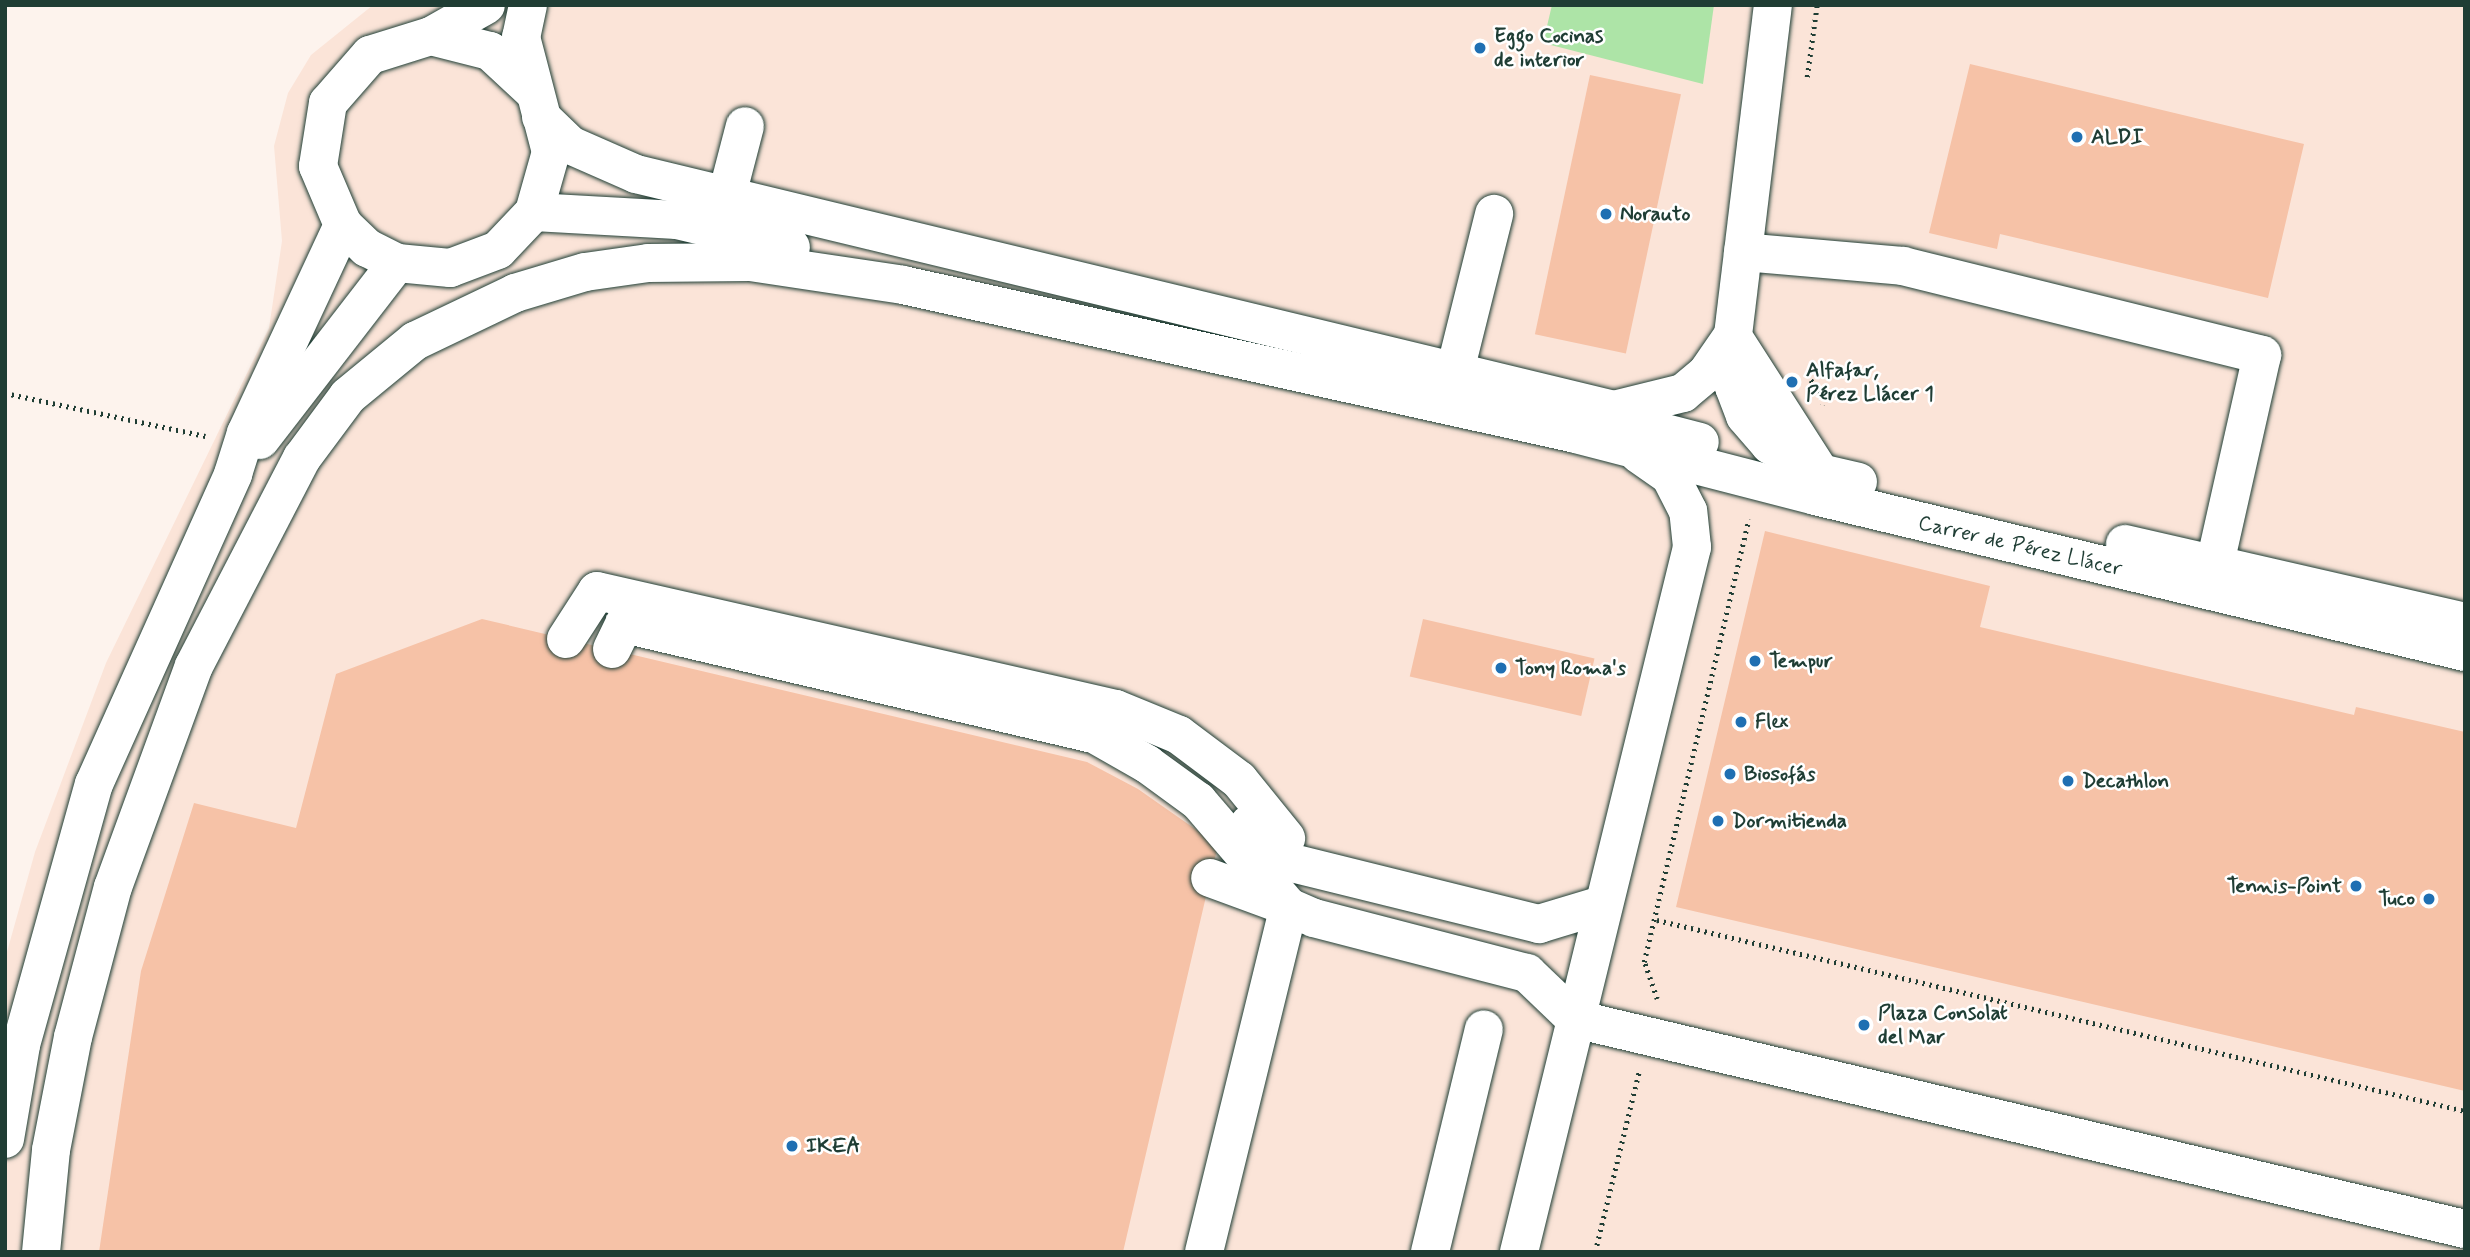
<!DOCTYPE html>
<meta charset="utf-8">
<style>
body{margin:0}
#map{position:relative;width:2470px;height:1257px;overflow:hidden;background:#fdf3ed;font-family:Mynerve,sans-serif}
div>[style]{position:absolute}
.built>*{inset:0;background:#fbe4d8}
.green>*{inset:0;background:#ade4a7}
.building>*{inset:0;background:#f6c2a7;transform-origin:0 0}
.path>*{height:4.5px;margin-top:-2.25px;transform-origin:0;background:repeating-linear-gradient(90deg,#1f3d34 0 2px,transparent 0 7px)}
.roads{filter:drop-shadow(0 0 2px #1f3d34) drop-shadow(0 0 2px #1f3d34)}
.minor>*{height:38px;margin:-19px;padding:0 19px;transform-origin:19px;border-radius:19px;background:#fff}
.dots>*{width:19px;height:19px;translate:-50% -50%;box-sizing:border-box;border:4px solid #fff;border-radius:50%}
span{translate:-50% -50%;white-space:nowrap;text-align:center;line-height:1.15;-webkit-text-stroke:5px #fff;paint-order:stroke}
.poi-label{font-size:21px;color:#1f3d34;font-weight:700}
.left{translate:0 -50%;text-align:left}
.right{translate:-100% -50%;text-align:right}
.street-label{font-size:21px;color:#1f3d34}
.frame{position:absolute;inset:0;border:7px solid #1f3d34;pointer-events:none}
</style>
<div id="map">
<div class="built">
<i style="clip-path:polygon(373px 5px,2465px 5px,2465px 1252px,5px 1252px,5px 959px,35px 852px,106px 663px,269px 328px,282px 241px,274px 146px,288px 93px,311px 55px)"></i>
</div>
<div class="green">
<i style="clip-path:polygon(1552px 5px,1714px 5px,1703px 84px,1543px 43px)"></i>
</div>
<div class="building">
<i style="clip-path:polygon(1970px 64px,2304px 144px,2268px 298px,2000px 234px,1997px 249px,1929px 233px)"></i>
<i style="left:1590px;top:75px;width:93px;height:265px;rotate:12deg"></i>
<i style="clip-path:polygon(1765px 531px,1990px 586px,1980px 627px,2354px 715px,2356px 707px,2465px 732px,2465px 1091px,1676px 907px)"></i>
<i style="clip-path:polygon(482px 619px,1087px 762px,1138px 789px,1218px 845px,1123px 1252px,99px 1252px,141px 971px,194px 803px,296px 828px,336px 674px)"></i>
<i style="left:1423px;top:619px;width:176px;height:59px;rotate:13deg"></i>
</div>
<div class="path">
<i style="left:1807px;top:77px;width:73px;rotate:-82.1deg"></i>
<i style="left:1811px;top:380px;width:23px;rotate:52deg"></i>
<i style="left:1825px;top:398px;width:7px;rotate:106deg"></i>
<i style="left:5px;top:393px;width:205px;rotate:12.1deg"></i>
<i style="left:1657px;top:920px;width:830px;rotate:13.3deg"></i>
<i style="left:1657px;top:999px;width:39px;rotate:-109deg"></i>
<i style="left:1644px;top:962px;width:455px;rotate:-76.7deg"></i>
<i style="left:1595px;top:1252px;width:185px;rotate:-76.3deg"></i>
</div>
<div class="roads">
<div class="minor">
<i style="left:528px;top:5px;width:33px;rotate:102deg"></i>
<i style="left:521px;top:37px;width:119px;rotate:75.4deg"></i>
<i style="left:551px;top:152px;width:62px;rotate:105.8deg"></i>
<i style="left:534px;top:212px;width:52px;rotate:133.5deg"></i>
<i style="left:498px;top:250px;width:51px;rotate:159.4deg"></i>
<i style="left:450px;top:268px;width:53px;rotate:-174.6deg"></i>
<i style="left:397px;top:263px;width:34px;rotate:-153deg"></i>
<i style="left:367px;top:248px;width:33px;rotate:-136deg"></i>
<i style="left:343px;top:225px;width:64px;rotate:-113deg"></i>
<i style="left:318px;top:166px;width:64px;rotate:-81deg"></i>
<i style="left:328px;top:103px;width:64px;rotate:-48.8deg"></i>
<i style="left:370px;top:55px;width:64px;rotate:-17.3deg"></i>
<i style="left:431px;top:36px;width:61px;rotate:14.3deg"></i>
<i style="left:490px;top:51px;width:60px;rotate:43deg"></i>
<i style="left:431px;top:36px;width:63px;rotate:-29.4deg"></i>
<i style="left:541px;top:117px;width:40px;rotate:44deg"></i>
<i style="left:570px;top:145px;width:72px;rotate:23.7deg"></i>
<i style="left:636px;top:174px;width:1006px;rotate:13.57deg"></i>
<i style="left:1614px;top:410px;width:52px;rotate:25.1deg"></i>
<i style="left:1661px;top:432px;width:40px;rotate:14.4deg"></i>
<i style="left:727px;top:195px;width:71px;rotate:-75.4deg"></i>
<i style="left:534px;top:212px;width:143px;rotate:3.2deg"></i>
<i style="left:677px;top:220px;width:117px;rotate:13.3deg"></i>
<i style="left:1743px;top:252px;width:161px;rotate:5deg"></i>
<i style="left:1903px;top:266px;width:370px;rotate:13.9deg"></i>
<i style="left:2262px;top:355px;width:214px;rotate:102.7deg"></i>
<i style="left:1733px;top:335px;width:52px;rotate:88.9deg"></i>
<i style="left:1734px;top:387px;width:31px;rotate:69deg"></i>
<i style="left:1745px;top:416px;width:38px;rotate:49deg"></i>
<i style="left:1770px;top:445px;width:57px;rotate:29.2deg"></i>
<i style="left:1820px;top:473px;width:39px;rotate:13deg"></i>
<i style="left:1737px;top:343px;width:150px;rotate:57.3deg"></i>
<i style="left:1455px;top:371px;width:162px;rotate:-76deg"></i>
<i style="left:1614px;top:410px;width:71px;rotate:-13.8deg"></i>
<i style="left:1683px;top:393px;width:30px;rotate:-40deg"></i>
<i style="left:1706px;top:374px;width:47px;rotate:-55.3deg"></i>
<i style="left:1733px;top:335px;width:332px;rotate:-83.1deg"></i>
<i style="left:260px;top:440px;width:224px;rotate:-52.3deg"></i>
<i style="left:2125px;top:544px;width:349px;rotate:12.9deg"></i>
<i style="left:566px;top:639px;width:57px;rotate:-57.1deg"></i>
<i style="left:597px;top:591px;width:532px;rotate:12.81deg"></i>
<i style="left:1116px;top:709px;width:68px;rotate:22.4deg"></i>
<i style="left:1179px;top:735px;width:75px;rotate:36.9deg"></i>
<i style="left:1239px;top:780px;width:75px;rotate:51deg"></i>
<i style="left:612px;top:649px;width:28px;rotate:-64deg"></i>
<i style="left:624px;top:624px;width:485px;rotate:13.2deg"></i>
<i style="left:1096px;top:735px;width:59px;rotate:29.6deg"></i>
<i style="left:1147px;top:764px;width:63px;rotate:36deg"></i>
<i style="left:1198px;top:801px;width:140px;rotate:49.4deg"></i>
<i style="left:1289px;top:907px;width:27px;rotate:24deg"></i>
<i style="left:1314px;top:918px;width:220px;rotate:14.5deg"></i>
<i style="left:1527px;top:973px;width:66px;rotate:43.8deg"></i>
<i style="left:1575px;top:1019px;width:914px;rotate:13.28deg"></i>
<i style="left:1249px;top:824px;width:51px;rotate:46.6deg"></i>
<i style="left:1284px;top:861px;width:263px;rotate:13.9deg"></i>
<i style="left:1539px;top:924px;width:66px;rotate:-16.8deg"></i>
<i style="left:5px;top:1139px;width:95px;rotate:-80.3deg"></i>
<i style="left:21px;top:1045px;width:271px;rotate:-74.4deg"></i>
<i style="left:94px;top:784px;width:340px;rotate:-65.8deg"></i>
<i style="left:233px;top:474px;width:43px;rotate:-72.4deg"></i>
<i style="left:246px;top:433px;width:230px;rotate:-65deg"></i>
<i style="left:41px;top:1252px;width:102px;rotate:-84.4deg"></i>
<i style="left:51px;top:1150px;width:115px;rotate:-79deg"></i>
<i style="left:73px;top:1037px;width:155px;rotate:-75.1deg"></i>
<i style="left:113px;top:887px;width:235px;rotate:-69.9deg"></i>
<i style="left:194px;top:666px;width:234px;rotate:-62.6deg"></i>
<i style="left:302px;top:458px;width:77px;rotate:-53.4deg"></i>
<i style="left:348px;top:396px;width:87px;rotate:-39.4deg"></i>
<i style="left:415px;top:341px;width:111px;rotate:-25.6deg"></i>
<i style="left:515px;top:293px;width:73px;rotate:-16.7deg"></i>
<i style="left:585px;top:272px;width:64px;rotate:-8.1deg"></i>
<i style="left:648px;top:263px;width:102px;rotate:-0.6deg"></i>
<i style="left:750px;top:262px;width:155px;rotate:8.5deg"></i>
<i style="left:903px;top:285px;width:689px;rotate:12.48deg"></i>
<i style="left:1576px;top:434px;width:247px;rotate:14.5deg"></i>
<i style="left:1815px;top:496px;width:668px;rotate:13.5deg"></i>
<i style="left:1204px;top:1252px;width:355px;rotate:-76.2deg"></i>
<i style="left:1289px;top:907px;width:84px;rotate:-159.8deg"></i>
<i style="left:1430px;top:1252px;width:229px;rotate:-76.4deg"></i>
<i style="left:1519px;top:1252px;width:726px;rotate:-76.21deg"></i>
<i style="left:1692px;top:547px;width:36px;rotate:-96deg"></i>
<i style="left:1688px;top:511px;width:39px;rotate:-117deg"></i>
<i style="left:1670px;top:476px;width:38px;rotate:-145deg"></i>
</div>
</div>
<div class="dots">
<i style="left:1480px;top:48px;background:#1f6fb2"></i>
<i style="left:2077px;top:137px;background:#1f6fb2"></i>
<i style="left:1606px;top:214px;background:#1f6fb2"></i>
<i style="left:1792px;top:382px;background:#1f6fb2"></i>
<i style="left:1755px;top:661px;background:#1f6fb2"></i>
<i style="left:1501px;top:668px;background:#1f6fb2"></i>
<i style="left:1741px;top:722px;background:#1f6fb2"></i>
<i style="left:1730px;top:774px;background:#1f6fb2"></i>
<i style="left:2068px;top:781px;background:#1f6fb2"></i>
<i style="left:1718px;top:821px;background:#1f6fb2"></i>
<i style="left:2356px;top:886px;background:#1f6fb2"></i>
<i style="left:2429px;top:899px;background:#1f6fb2"></i>
<i style="left:1864px;top:1025px;background:#1f6fb2"></i>
<i style="left:792px;top:1146px;background:#1f6fb2"></i>
</div>
<div class="poi-label">
<span class="left" style="left:1494px;top:48px">Eggo Cocinas<br>de interior</span>
<span class="left" style="left:2091px;top:137px">ALDI</span>
<span class="left" style="left:1620px;top:214px">Norauto</span>
<span class="left" style="left:1806px;top:382px">Alfafar,<br>Pérez Llácer 1</span>
<span class="left" style="left:1769px;top:661px">Tempur</span>
<span class="left" style="left:1515px;top:668px">Tony Roma's</span>
<span class="left" style="left:1755px;top:722px">Flex</span>
<span class="left" style="left:1744px;top:774px">Biosofás</span>
<span class="left" style="left:2082px;top:781px">Decathlon</span>
<span class="left" style="left:1732px;top:821px">Dormitienda</span>
<span class="right" style="left:2342px;top:886px">Tennis-Point</span>
<span class="right" style="left:2415px;top:899px">Tuco</span>
<span class="left" style="left:1878px;top:1025px">Plaza Consolat<br>del Mar</span>
<span class="left" style="left:806px;top:1146px">IKEA</span>
</div>
<div class="street-label">
<span style="left:2020px;top:546px;rotate:13deg">Carrer de Pérez Llácer</span>
</div>
<div class="frame"></div>
</div>
